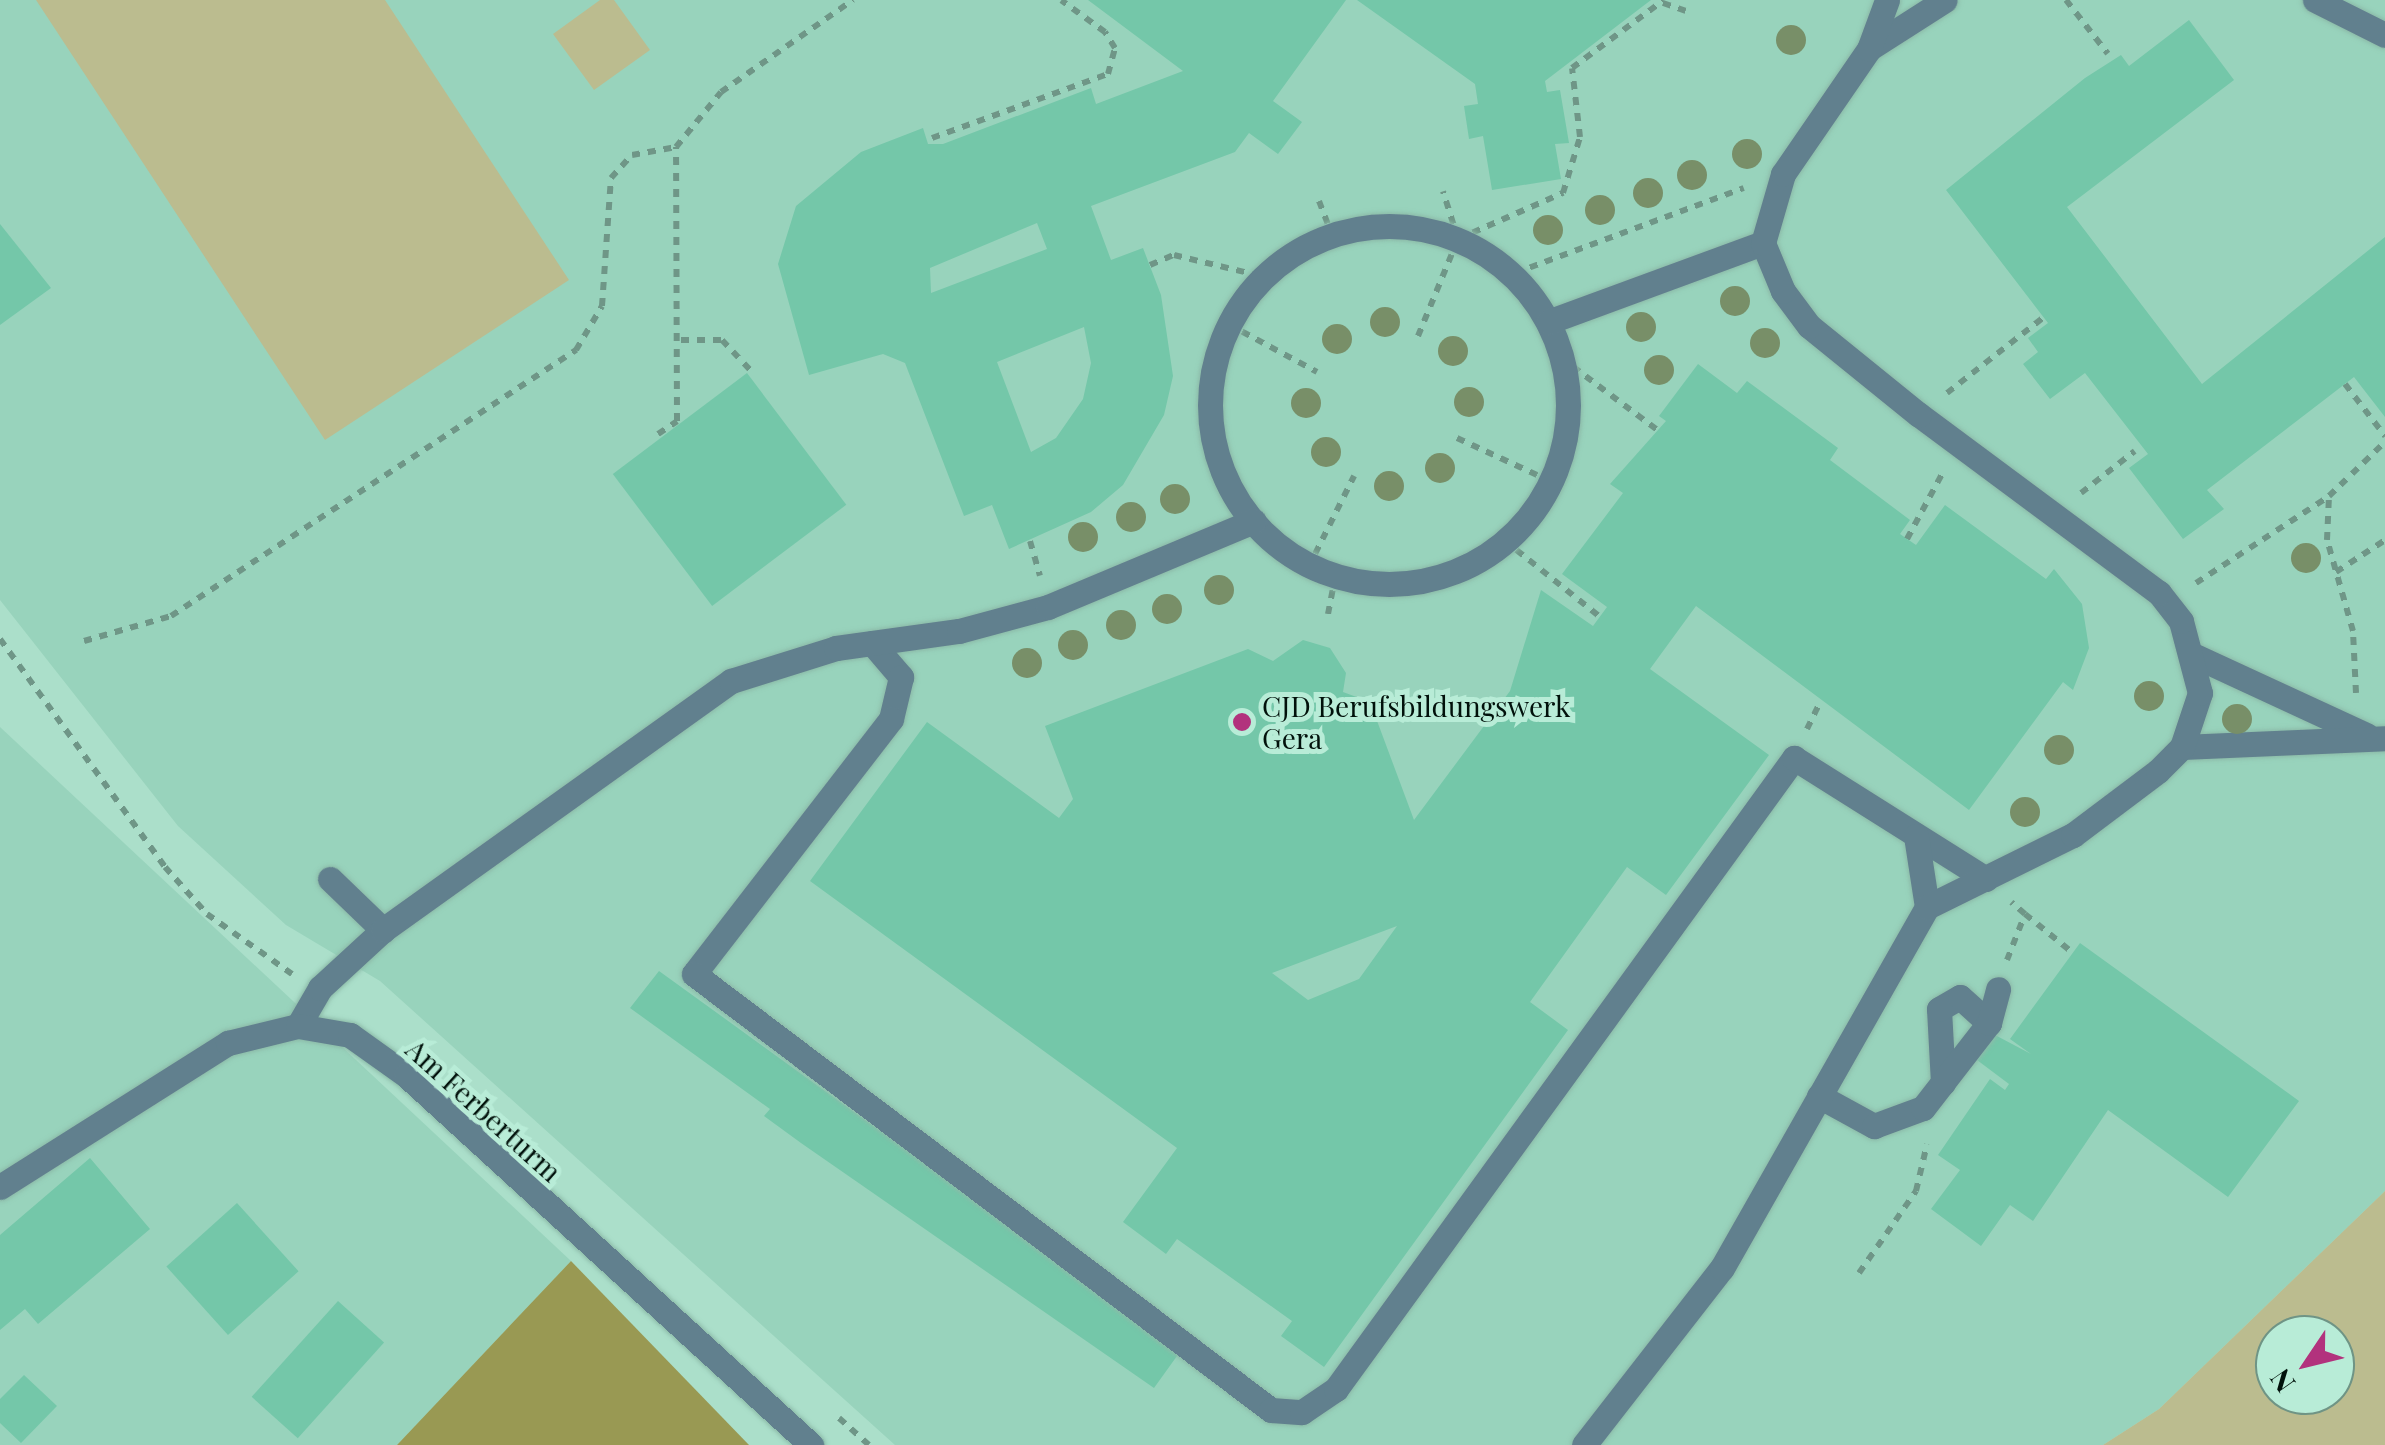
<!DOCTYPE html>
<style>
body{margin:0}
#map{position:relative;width:2385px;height:1445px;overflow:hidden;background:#abdfca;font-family:"Playfair Display",serif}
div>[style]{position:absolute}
.built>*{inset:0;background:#98d3bc}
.green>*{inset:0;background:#bbbc8f}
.forest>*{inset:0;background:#999953}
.building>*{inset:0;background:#74c7a9;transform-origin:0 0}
.path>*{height:6px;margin-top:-3px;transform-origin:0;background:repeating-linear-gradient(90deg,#6f9687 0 8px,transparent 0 16px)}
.roads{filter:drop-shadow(0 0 2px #8cbaa8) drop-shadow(0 0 2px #8cbaa8)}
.minor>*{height:25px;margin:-12.5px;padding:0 12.5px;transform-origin:12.5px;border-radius:12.5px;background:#61808e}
.minor>.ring{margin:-12.5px;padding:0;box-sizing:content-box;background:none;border:25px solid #61808e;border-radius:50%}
.trees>*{width:30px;height:30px;margin:-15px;border-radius:50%;background:#788f68}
.dots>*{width:28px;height:28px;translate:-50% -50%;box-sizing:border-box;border:5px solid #b8ecd7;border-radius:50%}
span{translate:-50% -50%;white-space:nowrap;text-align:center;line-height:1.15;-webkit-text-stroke:10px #b8ecd7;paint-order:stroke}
.poi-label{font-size:28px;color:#01110b}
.left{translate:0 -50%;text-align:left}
.street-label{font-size:28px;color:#01110b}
.north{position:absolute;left:2255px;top:1315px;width:100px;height:100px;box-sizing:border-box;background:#b8ecd7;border:2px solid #6f9485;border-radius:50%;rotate:235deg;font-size:28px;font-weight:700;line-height:40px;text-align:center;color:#01110b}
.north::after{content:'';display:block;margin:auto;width:35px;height:45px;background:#b2327d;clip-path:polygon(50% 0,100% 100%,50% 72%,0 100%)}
</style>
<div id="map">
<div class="built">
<i style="clip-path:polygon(0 0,2385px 0,2385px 1191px,2159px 1409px,2103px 1445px,895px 1445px,380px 981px,286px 925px,178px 826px,0 600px)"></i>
<i style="clip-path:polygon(0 727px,571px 1261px,397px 1445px,0 1445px)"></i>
</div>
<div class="green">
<i style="clip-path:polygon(36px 0,385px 0,569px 280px,325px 440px)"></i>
<i style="clip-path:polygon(600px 0,614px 0,650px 50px,594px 90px,553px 34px)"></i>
<i style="clip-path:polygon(evenodd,2385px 1191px,2385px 1445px,2103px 1445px,2159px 1409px,2385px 1191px,2275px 1335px,2335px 1335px,2335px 1395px,2275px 1395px,2275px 1335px)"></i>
</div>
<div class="forest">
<i style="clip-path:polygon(571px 1261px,749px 1445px,397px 1445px)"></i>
</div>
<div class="building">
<i style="clip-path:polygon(evenodd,1088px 0,1346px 0,1273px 101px,1302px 122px,1278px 154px,1249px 133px,1235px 152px,1091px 206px,1111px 260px,1143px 248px,1161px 295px,1173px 376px,1164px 415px,1123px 485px,1091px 512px,1009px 549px,992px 505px,964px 516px,905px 363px,883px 354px,809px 375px,778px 264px,796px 206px,861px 152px,923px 128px,928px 144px,943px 144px,1091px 88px,1096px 104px,1183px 71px,1088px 0,1037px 223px,1047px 249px,931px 293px,930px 268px,1037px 223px,1088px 0,1084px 327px,1091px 363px,1083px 399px,1056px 438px,1031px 452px,997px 362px,1084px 327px)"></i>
<i style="clip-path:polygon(1357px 0,1651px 0,1545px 81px,1547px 92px,1560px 90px,1569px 143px,1555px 144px,1561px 179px,1492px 190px,1483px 136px,1469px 139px,1464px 106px,1478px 104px,1475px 84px)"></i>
<i style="clip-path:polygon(2189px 20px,2234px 80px,2067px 207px,2202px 384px,2385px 237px,2385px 417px,2354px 377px,2207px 490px,2224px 509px,2183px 539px,2129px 468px,2148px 454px,2085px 373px,2050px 399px,2023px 364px,2038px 352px,2028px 338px,2048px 323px,1946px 190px,2085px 78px,2121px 55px,2129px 66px)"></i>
<i style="clip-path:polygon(0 224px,51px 288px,0 325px)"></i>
<i style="clip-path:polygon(evenodd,1698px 364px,1737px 393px,1747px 381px,1838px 448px,1830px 460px,1910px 520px,1900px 534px,1916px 545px,1945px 505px,2046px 579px,2054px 569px,2082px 604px,2089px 648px,2073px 690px,2063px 682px,1969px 810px,1696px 606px,1650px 669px,1769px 755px,1666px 895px,1627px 867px,1530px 1002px,1568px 1030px,1324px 1367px,1281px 1336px,1292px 1321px,1177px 1239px,1166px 1254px,1123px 1222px,1177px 1148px,810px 881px,927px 722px,1059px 818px,1073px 799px,1045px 726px,1248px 649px,1273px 661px,1303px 640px,1330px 648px,1346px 673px,1343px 692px,1370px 702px,1414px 820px,1510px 691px,1541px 590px,1593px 626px,1607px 607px,1562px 574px,1623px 493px,1610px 484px,1666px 421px,1659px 416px,1698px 364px,1397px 926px,1359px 979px,1308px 1000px,1272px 973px,1397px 926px)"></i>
<i style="left:747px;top:373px;width:165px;height:168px;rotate:53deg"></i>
<i style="clip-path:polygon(2080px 943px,2299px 1101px,2228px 1197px,2108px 1110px,2033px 1221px,2010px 1205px,1981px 1246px,1931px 1209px,1960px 1170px,1938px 1155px,1990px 1079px,2005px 1090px,2009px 1084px,1977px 1060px,1995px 1035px,2031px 1054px,2010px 1039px)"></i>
<i style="clip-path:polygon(659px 971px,1182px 1349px,1154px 1388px,801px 1143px,764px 1116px,770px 1109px,630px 1008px)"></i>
<i style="clip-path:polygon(90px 1158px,150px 1229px,38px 1324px,25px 1309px,0 1330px,0 1235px)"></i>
<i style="left:237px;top:1203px;width:92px;height:95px;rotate:48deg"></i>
<i style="left:338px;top:1301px;width:62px;height:129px;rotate:42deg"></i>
<i style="clip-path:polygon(24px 1375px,57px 1406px,21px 1443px,0 1423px,0 1399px)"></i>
</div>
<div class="path">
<i style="left:2066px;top:0;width:68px;rotate:52.1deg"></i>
<i style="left:1663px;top:3px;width:24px;rotate:19deg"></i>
<i style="left:932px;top:138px;width:187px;rotate:-20deg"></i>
<i style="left:1108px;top:74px;width:27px;rotate:-75deg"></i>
<i style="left:1115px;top:48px;width:19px;rotate:-122deg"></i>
<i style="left:1105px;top:32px;width:54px;rotate:-144deg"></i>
<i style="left:1319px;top:201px;width:34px;rotate:69deg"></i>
<i style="left:1458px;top:239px;width:115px;rotate:-23.7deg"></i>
<i style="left:1563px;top:193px;width:59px;rotate:-73.1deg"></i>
<i style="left:1580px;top:137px;width:69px;rotate:-96.6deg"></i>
<i style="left:1572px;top:68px;width:114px;rotate:-36.5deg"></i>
<i style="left:1150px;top:265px;width:26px;rotate:-23deg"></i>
<i style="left:1174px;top:255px;width:89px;rotate:13.6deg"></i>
<i style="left:1515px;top:273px;width:244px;rotate:-20.4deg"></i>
<i style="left:1228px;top:324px;width:101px;rotate:28.3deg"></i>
<i style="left:1418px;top:336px;width:105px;rotate:-67.6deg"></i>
<i style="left:1458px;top:239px;width:50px;rotate:-107.4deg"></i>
<i style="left:681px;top:340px;width:41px"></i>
<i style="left:722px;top:340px;width:47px;rotate:46.7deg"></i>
<i style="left:1560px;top:357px;width:124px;rotate:36.8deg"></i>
<i style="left:2345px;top:384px;width:66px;rotate:52.4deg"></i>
<i style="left:1947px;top:393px;width:123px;rotate:-38.1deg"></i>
<i style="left:658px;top:434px;width:23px;rotate:-34deg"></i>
<i style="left:677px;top:421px;width:274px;rotate:-90.2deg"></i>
<i style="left:1457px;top:438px;width:102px;rotate:24.8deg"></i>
<i style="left:2081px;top:493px;width:68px;rotate:-37.9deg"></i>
<i style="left:1907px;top:539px;width:74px;rotate:-61.7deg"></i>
<i style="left:1504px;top:540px;width:123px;rotate:38.7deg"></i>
<i style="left:1030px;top:541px;width:36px;rotate:74deg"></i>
<i style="left:1308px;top:568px;width:103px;rotate:-63.4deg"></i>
<i style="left:2336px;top:572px;width:59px;rotate:-33.1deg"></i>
<i style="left:2196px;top:583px;width:158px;rotate:-33.1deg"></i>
<i style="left:1328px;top:614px;width:37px;rotate:-79deg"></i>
<i style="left:0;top:639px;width:281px;rotate:54.1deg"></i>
<i style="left:165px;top:867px;width:63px;rotate:48.2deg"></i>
<i style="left:207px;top:914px;width:104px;rotate:35.2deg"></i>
<i style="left:84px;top:641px;width:91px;rotate:-16deg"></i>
<i style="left:171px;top:616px;width:485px;rotate:-33.3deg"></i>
<i style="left:576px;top:350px;width:51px;rotate:-59.4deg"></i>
<i style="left:602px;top:306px;width:128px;rotate:-86deg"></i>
<i style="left:611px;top:178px;width:31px;rotate:-48deg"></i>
<i style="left:632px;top:155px;width:45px;rotate:-10.3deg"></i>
<i style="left:676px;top:147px;width:71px;rotate:-50.7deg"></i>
<i style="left:721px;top:92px;width:161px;rotate:-34.9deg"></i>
<i style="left:2356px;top:693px;width:62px;rotate:-92.8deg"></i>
<i style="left:2353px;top:631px;width:95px;rotate:-105.9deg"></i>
<i style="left:2327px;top:540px;width:44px;rotate:-87.4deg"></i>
<i style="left:2329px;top:496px;width:78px;rotate:-44deg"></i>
<i style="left:1807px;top:729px;width:30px;rotate:-64deg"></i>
<i style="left:2025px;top:914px;width:62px;rotate:39.1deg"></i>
<i style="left:2007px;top:960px;width:49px;rotate:-68.6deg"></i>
<i style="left:2025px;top:914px;width:18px;rotate:-139deg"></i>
<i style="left:1859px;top:1273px;width:100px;rotate:-55.2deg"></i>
<i style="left:1916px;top:1191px;width:48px;rotate:-76.8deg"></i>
<i style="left:839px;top:1418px;width:40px;rotate:42deg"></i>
</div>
<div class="roads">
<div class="minor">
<i style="left:2315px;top:0;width:78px;rotate:26.6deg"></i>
<i style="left:1873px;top:46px;width:85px;rotate:-32.6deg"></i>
<i class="ring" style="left:1210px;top:226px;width:333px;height:333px"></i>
<i style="left:1548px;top:322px;width:229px;rotate:-20.2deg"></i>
<i style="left:872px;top:643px;width:45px;rotate:49.5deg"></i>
<i style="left:901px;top:677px;width:43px;rotate:103.4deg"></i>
<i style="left:891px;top:719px;width:322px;rotate:127.7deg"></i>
<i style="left:694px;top:974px;width:723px;rotate:37.08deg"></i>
<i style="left:1271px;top:1410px;width:31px;rotate:4deg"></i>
<i style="left:1302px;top:1412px;width:41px;rotate:-34.1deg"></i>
<i style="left:1336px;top:1389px;width:780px;rotate:-54.03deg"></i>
<i style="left:1794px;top:758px;width:227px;rotate:32.2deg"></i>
<i style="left:2193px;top:655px;width:191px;rotate:24.8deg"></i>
<i style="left:2182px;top:747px;width:203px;rotate:-2.5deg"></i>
<i style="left:1916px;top:836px;width:72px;rotate:81.2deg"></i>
<i style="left:330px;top:879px;width:74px;rotate:43.9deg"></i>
<i style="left:298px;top:1026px;width:44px;rotate:-59.9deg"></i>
<i style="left:320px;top:988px;width:86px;rotate:-42.6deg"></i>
<i style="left:383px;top:930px;width:428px;rotate:-35.6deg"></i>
<i style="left:731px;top:681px;width:110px;rotate:-17.4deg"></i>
<i style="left:836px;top:648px;width:124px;rotate:-7.9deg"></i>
<i style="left:959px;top:631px;width:92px;rotate:-15.1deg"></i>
<i style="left:1048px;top:607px;width:223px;rotate:-22.7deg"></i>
<i style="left:1943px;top:1083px;width:74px;rotate:-93.1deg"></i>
<i style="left:1939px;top:1009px;width:24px;rotate:-30deg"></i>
<i style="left:1960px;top:997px;width:39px;rotate:42deg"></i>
<i style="left:1819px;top:1096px;width:63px;rotate:28.6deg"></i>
<i style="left:1874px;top:1126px;width:52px;rotate:-20.2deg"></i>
<i style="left:1923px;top:1108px;width:108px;rotate:-52.2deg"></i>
<i style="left:1989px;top:1023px;width:35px;rotate:-75deg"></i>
<i style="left:0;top:1187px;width:270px;rotate:-32.3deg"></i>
<i style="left:228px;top:1043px;width:72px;rotate:-13.7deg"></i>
<i style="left:298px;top:1026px;width:53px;rotate:9.8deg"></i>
<i style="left:350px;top:1035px;width:69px;rotate:35.5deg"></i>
<i style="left:406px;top:1075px;width:549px;rotate:42.41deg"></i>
<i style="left:1584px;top:1445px;width:224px;rotate:-52.1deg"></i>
<i style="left:1722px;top:1268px;width:415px;rotate:-60.4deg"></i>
<i style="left:1927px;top:907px;width:163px;rotate:-26.3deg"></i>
<i style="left:2073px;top:835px;width:106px;rotate:-37deg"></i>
<i style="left:2158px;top:771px;width:34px;rotate:-45deg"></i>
<i style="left:2182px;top:747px;width:57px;rotate:-71.6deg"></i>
<i style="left:2200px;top:693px;width:74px;rotate:-104.8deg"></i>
<i style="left:2181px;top:621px;width:36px;rotate:-128deg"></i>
<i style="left:2159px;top:593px;width:299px;rotate:-143.4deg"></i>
<i style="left:1919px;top:415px;width:141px;rotate:-141deg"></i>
<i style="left:1809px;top:326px;width:44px;rotate:-126.6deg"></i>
<i style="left:1783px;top:291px;width:52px;rotate:-112.6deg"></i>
<i style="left:1763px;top:243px;width:72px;rotate:-73.8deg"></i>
<i style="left:1783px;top:174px;width:152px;rotate:-55.5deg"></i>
<i style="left:1869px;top:49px;width:52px;rotate:-69.8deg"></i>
</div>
</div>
<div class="trees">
<i style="left:1791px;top:40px"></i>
<i style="left:1747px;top:154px"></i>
<i style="left:1692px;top:175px"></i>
<i style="left:1648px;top:193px"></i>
<i style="left:1600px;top:210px"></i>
<i style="left:1548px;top:230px"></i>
<i style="left:1735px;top:301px"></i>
<i style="left:1385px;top:322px"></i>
<i style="left:1641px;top:327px"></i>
<i style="left:1337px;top:339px"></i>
<i style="left:1765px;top:343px"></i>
<i style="left:1453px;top:351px"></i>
<i style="left:1659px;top:370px"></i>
<i style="left:1469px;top:402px"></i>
<i style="left:1306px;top:403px"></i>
<i style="left:1326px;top:452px"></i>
<i style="left:1440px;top:468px"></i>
<i style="left:1389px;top:486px"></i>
<i style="left:1175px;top:499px"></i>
<i style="left:1131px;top:517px"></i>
<i style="left:1083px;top:537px"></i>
<i style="left:2306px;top:558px"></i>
<i style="left:1219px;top:590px"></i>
<i style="left:1167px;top:609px"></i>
<i style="left:1121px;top:625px"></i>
<i style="left:1073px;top:645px"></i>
<i style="left:1027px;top:663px"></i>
<i style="left:2149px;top:696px"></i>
<i style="left:2237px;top:719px"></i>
<i style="left:2059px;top:750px"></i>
<i style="left:2025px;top:812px"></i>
</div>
<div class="dots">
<i style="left:1242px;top:722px;background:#b2327d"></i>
</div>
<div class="poi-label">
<span class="left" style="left:1262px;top:722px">CJD Berufsbildungswerk<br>Gera</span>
</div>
<div class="street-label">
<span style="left:484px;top:1110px;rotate:42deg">Am Ferberturm</span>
</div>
<div class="north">N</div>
</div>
